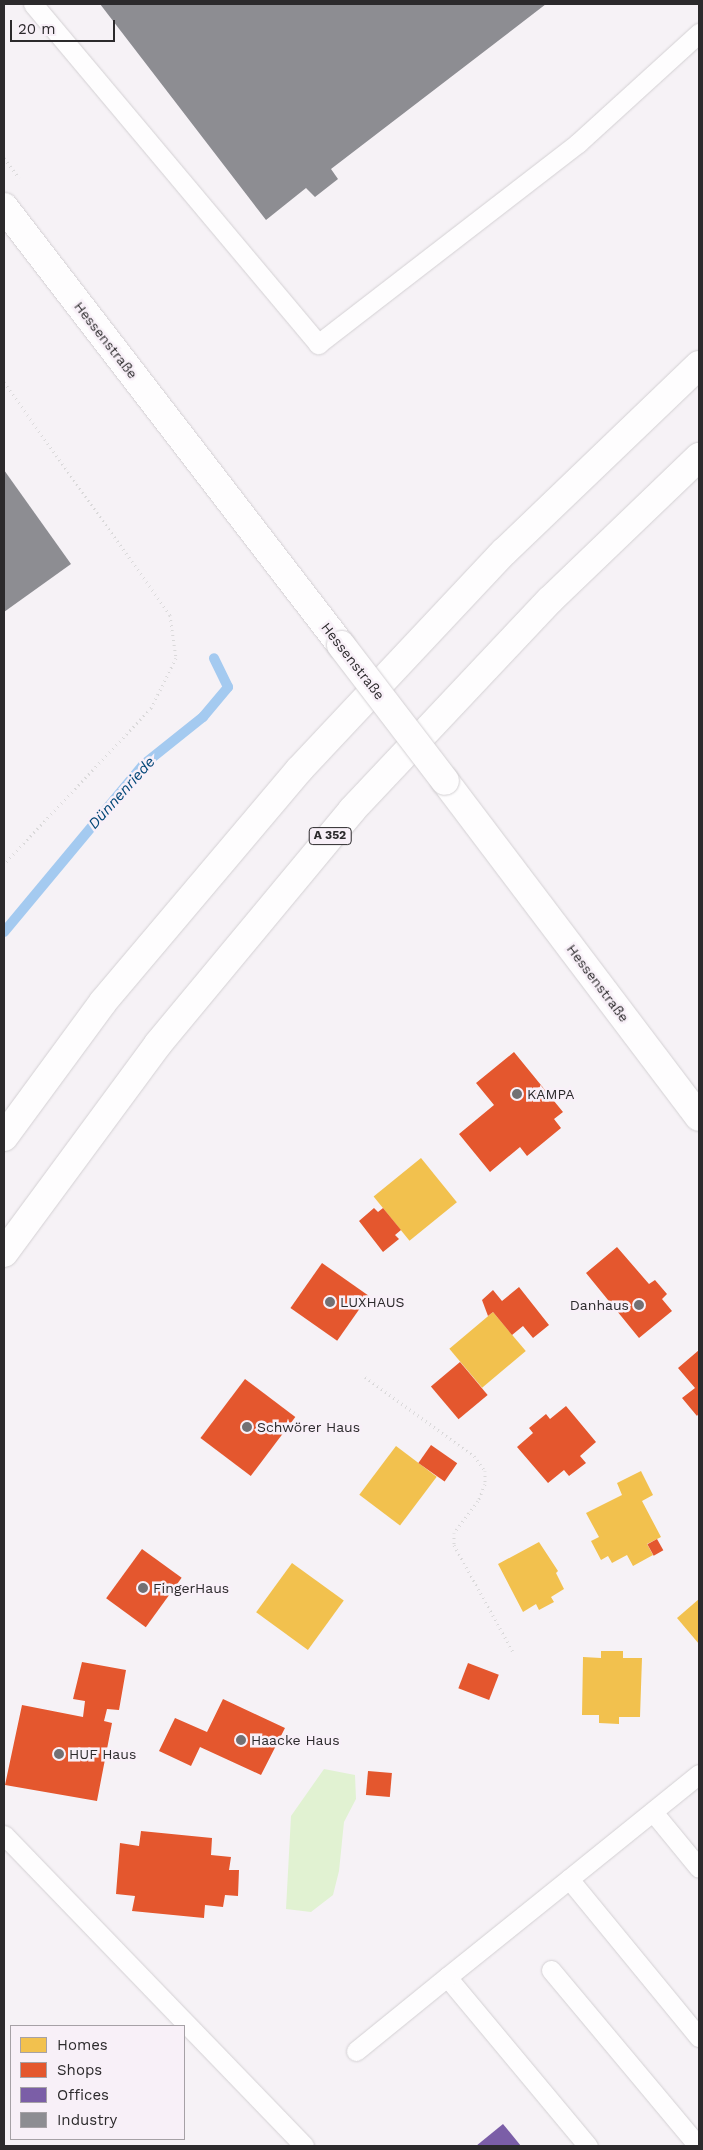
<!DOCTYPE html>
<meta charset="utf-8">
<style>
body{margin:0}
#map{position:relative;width:703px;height:2150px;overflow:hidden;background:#f6f2f6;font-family:"Work Sans",sans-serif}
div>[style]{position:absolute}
.green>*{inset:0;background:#e1f2d2}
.homes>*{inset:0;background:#f2c14e;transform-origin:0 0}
.shops>*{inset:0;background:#e4572e;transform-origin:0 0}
.offices>*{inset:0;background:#7b5ea7}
.industry>*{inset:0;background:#8d8d92}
.stream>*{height:10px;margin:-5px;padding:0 5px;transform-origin:5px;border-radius:5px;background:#a4caf0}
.path>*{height:3px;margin-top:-1.5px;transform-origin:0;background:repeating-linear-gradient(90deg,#dad9da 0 1px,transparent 0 5px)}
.roads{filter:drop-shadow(0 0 1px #d3d0d3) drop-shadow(0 0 1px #d3d0d3)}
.lane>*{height:19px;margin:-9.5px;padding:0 9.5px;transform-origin:9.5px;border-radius:9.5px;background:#fefdfe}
.street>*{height:28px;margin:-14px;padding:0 14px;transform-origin:14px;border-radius:14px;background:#fefdfe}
.highway>*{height:28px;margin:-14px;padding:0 14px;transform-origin:14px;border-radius:14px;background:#fefdfe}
.bridges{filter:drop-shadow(0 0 1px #d3d0d3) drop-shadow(0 0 1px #d3d0d3)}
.street-bridge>*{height:28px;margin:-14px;padding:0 14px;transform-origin:14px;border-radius:14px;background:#fefdfe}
.dots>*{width:14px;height:14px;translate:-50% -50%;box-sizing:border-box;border:2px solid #f8f0f8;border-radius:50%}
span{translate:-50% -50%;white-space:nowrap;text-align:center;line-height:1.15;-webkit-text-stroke:5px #f8f0f8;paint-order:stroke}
.shield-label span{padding:1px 4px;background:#f8f0f8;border:1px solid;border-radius:4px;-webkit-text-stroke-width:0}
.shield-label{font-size:12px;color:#2c2a2c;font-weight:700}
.street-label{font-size:14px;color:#2c2a2c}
.poi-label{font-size:14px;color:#2c2a2c}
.left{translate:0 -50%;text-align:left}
.right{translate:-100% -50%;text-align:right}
.water-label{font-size:15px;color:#034777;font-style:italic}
.frame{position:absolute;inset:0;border:5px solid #2c2a2c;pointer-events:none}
.legend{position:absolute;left:10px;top:2025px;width:175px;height:115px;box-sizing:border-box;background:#f8f0f8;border:1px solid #a6a1a6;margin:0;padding:6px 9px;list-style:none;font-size:15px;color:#2c2a2c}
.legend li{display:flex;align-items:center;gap:10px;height:25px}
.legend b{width:25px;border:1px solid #a6a1a6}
.scale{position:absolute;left:10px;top:20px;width:105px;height:22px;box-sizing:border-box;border:2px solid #2c2a2c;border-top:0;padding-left:6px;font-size:15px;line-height:18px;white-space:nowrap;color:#2c2a2c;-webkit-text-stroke:4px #f8f0f8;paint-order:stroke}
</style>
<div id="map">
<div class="green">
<i style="clip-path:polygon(324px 1769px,355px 1775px,356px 1799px,344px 1822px,339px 1871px,333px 1895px,311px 1912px,286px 1909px,291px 1816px)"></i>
</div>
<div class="homes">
<i style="left:421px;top:1158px;width:57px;height:61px;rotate:51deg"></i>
<i style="left:493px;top:1312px;width:51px;height:57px;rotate:50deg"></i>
<i style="left:396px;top:1446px;width:51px;height:61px;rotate:37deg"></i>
<i style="clip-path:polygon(641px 1471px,653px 1495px,642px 1501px,661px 1537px,647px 1544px,653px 1555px,633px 1566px,627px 1555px,612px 1563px,608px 1556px,601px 1560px,591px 1541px,599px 1537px,586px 1513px,622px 1495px,617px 1483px)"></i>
<i style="clip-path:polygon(539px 1542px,558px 1571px,556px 1573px,564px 1589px,551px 1597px,554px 1602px,539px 1610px,536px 1604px,523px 1612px,498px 1564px)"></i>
<i style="left:292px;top:1563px;width:64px;height:61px;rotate:36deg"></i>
<i style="clip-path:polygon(699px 1599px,699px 1644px,677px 1618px)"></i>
<i style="clip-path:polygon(601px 1651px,623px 1651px,623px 1658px,642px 1658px,640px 1717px,619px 1717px,619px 1724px,599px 1723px,599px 1715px,582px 1715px,583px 1657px,601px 1658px)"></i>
</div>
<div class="shops">
<i style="clip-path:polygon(514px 1052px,563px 1112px,554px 1119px,561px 1128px,527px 1156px,520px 1147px,490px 1172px,459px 1134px,494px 1105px,476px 1083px)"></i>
<i style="clip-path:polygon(374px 1208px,378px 1212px,383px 1208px,401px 1230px,395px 1235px,399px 1239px,383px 1252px,359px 1221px)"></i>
<i style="clip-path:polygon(617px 1247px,649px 1284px,655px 1280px,667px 1294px,662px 1299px,672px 1311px,639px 1338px,586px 1273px)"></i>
<i style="left:322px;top:1263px;width:57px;height:55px;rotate:35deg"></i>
<i style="clip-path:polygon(519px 1287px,549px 1325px,533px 1338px,523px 1326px,512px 1335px,493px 1312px,488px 1316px,482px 1300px,493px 1290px,502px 1301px)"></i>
<i style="clip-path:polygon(699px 1350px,699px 1413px,697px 1416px,682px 1398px,695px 1388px,678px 1368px)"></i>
<i style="left:460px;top:1362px;width:43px;height:38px;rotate:50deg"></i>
<i style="left:245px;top:1379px;width:63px;height:74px;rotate:37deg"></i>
<i style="clip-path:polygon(566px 1406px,596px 1442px,580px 1456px,586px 1463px,569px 1476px,564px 1470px,548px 1483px,517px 1447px,533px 1433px,529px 1428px,546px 1414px,550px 1419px)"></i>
<i style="left:431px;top:1445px;width:32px;height:22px;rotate:35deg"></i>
<i style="left:657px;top:1539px;width:13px;height:11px;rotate:61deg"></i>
<i style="left:142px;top:1549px;width:49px;height:61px;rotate:36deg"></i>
<i style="clip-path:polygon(82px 1662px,126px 1670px,119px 1710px,107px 1709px,104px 1721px,112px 1723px,97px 1801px,5px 1785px,22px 1705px,83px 1717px,85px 1701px,73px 1699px)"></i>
<i style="left:468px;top:1663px;width:33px;height:27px;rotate:21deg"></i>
<i style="clip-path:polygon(223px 1699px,285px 1728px,261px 1775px,200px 1747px,191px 1766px,159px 1751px,175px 1718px,207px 1732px)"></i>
<i style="left:368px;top:1771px;width:24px;height:24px;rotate:5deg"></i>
<i style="clip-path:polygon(141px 1831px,212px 1838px,211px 1855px,231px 1857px,229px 1870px,239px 1870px,238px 1896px,225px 1895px,223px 1907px,205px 1905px,204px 1918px,132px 1911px,135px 1896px,116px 1894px,120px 1843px,139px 1846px)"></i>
</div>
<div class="offices">
<i style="clip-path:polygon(503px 2124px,521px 2146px,476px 2146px)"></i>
</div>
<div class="industry">
<i style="clip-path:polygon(100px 4px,546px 4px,331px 169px,338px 179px,315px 197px,306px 188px,266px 220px)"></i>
<i style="clip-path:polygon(4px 470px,71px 564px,4px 612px)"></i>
</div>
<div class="stream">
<i style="left:4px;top:932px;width:217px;rotate:-50.2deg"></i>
<i style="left:143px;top:765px;width:77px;rotate:-38.7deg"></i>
<i style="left:203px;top:717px;width:39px;rotate:-50deg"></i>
<i style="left:228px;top:687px;width:32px;rotate:-116deg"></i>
</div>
<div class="path">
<i style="left:4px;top:158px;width:25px;rotate:53deg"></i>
<i style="left:4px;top:382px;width:286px;rotate:54.5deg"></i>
<i style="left:170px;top:615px;width:43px;rotate:82.1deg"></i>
<i style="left:176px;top:658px;width:56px;rotate:116.6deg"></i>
<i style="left:151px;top:708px;width:214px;rotate:133.3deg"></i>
<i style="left:365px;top:1377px;width:135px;rotate:35.9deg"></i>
<i style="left:474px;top:1456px;width:19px;rotate:54deg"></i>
<i style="left:485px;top:1471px;width:13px;rotate:90deg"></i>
<i style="left:485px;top:1484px;width:18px;rotate:112deg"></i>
<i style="left:478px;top:1501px;width:40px;rotate:127deg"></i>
<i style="left:454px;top:1533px;width:12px;rotate:90deg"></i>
<i style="left:454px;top:1545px;width:122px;rotate:61.1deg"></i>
</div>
<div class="roads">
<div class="lane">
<i style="left:33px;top:4px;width:444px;rotate:50deg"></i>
<i style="left:318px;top:344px;width:329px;rotate:-37.7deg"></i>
<i style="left:578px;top:143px;width:164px;rotate:-42.3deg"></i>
<i style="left:699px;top:1774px;width:167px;rotate:141.1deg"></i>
<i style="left:569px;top:1879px;width:205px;rotate:50.6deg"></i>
<i style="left:653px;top:1812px;width:72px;rotate:50.6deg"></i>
<i style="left:4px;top:1835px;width:432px;rotate:46deg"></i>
<i style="left:569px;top:1879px;width:156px;rotate:141.2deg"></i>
<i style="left:447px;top:1977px;width:220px;rotate:50.2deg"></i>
<i style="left:551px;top:1970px;width:229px;rotate:50.1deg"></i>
<i style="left:356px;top:2051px;width:117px;rotate:-39.1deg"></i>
</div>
<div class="street">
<i style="left:4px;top:207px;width:553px;rotate:52.43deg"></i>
<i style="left:445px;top:781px;width:421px;rotate:52.9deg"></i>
</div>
<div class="highway">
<i style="left:4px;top:1137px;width:167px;rotate:-53.7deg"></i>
<i style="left:103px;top:1002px;width:304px;rotate:-49.8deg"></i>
<i style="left:299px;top:770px;width:299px;rotate:-46.8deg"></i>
<i style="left:504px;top:552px;width:270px;rotate:-43.8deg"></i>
<i style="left:4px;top:1253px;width:260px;rotate:-53.6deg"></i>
<i style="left:158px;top:1044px;width:304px;rotate:-50.3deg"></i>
<i style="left:352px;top:810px;width:289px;rotate:-46.7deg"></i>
<i style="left:550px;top:600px;width:207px;rotate:-43.8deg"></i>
</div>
</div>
<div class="bridges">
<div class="street-bridge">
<i style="left:341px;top:645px;width:171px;rotate:52.6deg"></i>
</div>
</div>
<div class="dots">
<i style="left:517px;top:1094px;background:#737073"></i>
<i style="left:330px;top:1302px;background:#737073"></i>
<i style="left:639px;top:1305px;background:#737073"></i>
<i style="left:247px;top:1427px;background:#737073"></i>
<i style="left:143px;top:1588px;background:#737073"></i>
<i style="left:241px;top:1740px;background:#737073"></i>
<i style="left:59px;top:1754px;background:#737073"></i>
</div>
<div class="shield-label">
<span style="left:330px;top:836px">A 352</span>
</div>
<div class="street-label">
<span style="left:106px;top:340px;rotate:52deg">Hessenstraße</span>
<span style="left:353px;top:661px;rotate:52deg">Hessenstraße</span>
<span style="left:598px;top:983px;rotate:53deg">Hessenstraße</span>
</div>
<div class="poi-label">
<span class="left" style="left:527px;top:1094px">KAMPA</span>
<span class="left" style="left:340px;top:1302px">LUXHAUS</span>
<span class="right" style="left:629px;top:1305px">Danhaus</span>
<span class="left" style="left:257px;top:1427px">Schwörer Haus</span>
<span class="left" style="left:153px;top:1588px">FingerHaus</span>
<span class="left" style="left:251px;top:1740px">Haacke Haus</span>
<span class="left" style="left:69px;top:1754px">HUF Haus</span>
</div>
<div class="water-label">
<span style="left:122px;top:793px;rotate:-48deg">Dünnenriede</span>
</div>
<div class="frame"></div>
<ul class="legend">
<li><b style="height:14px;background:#f2c14e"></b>Homes</li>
<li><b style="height:14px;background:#e4572e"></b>Shops</li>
<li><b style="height:14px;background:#7b5ea7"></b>Offices</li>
<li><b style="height:14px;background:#8d8d92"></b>Industry</li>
</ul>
<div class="scale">20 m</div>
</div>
